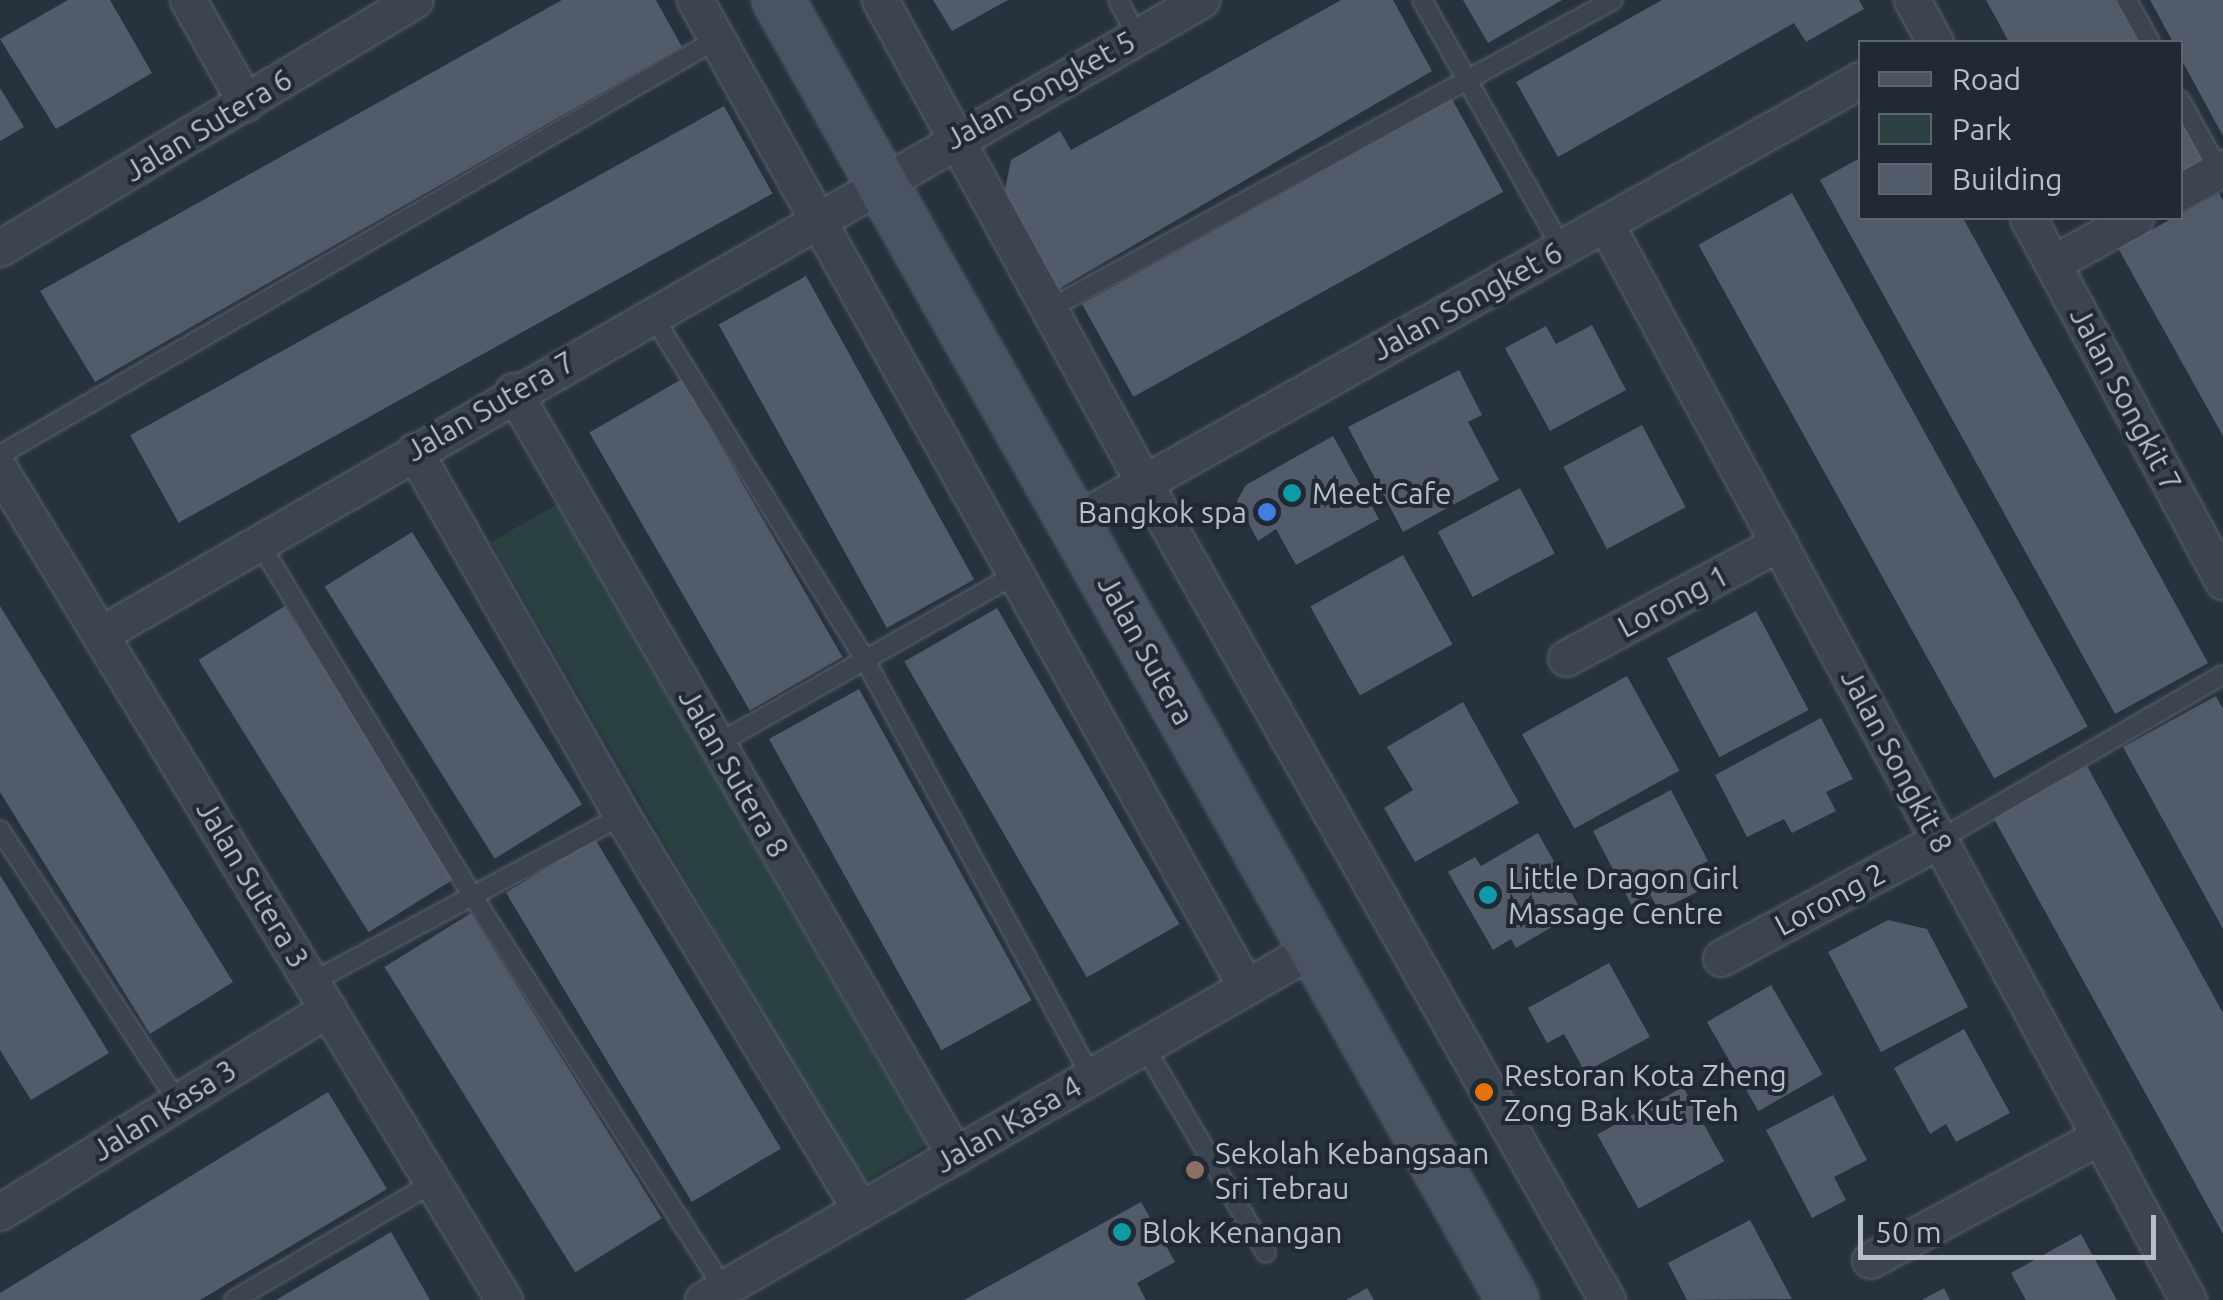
<!DOCTYPE html>
<style>
body{margin:0}
#map{position:relative;width:2223px;height:1300px;overflow:hidden;background:#27323f;font-family:Ubuntu,sans-serif}
div>[style]{position:absolute}
.green>*{inset:0;background:#2a4041;transform-origin:0 0}
.building>*{inset:0;background:#515b6a;transform-origin:0 0}
.roads{filter:drop-shadow(0 0 2px #59626d) drop-shadow(0 0 2px #59626d)}
.lane>*{height:18px;margin:-9px;padding:0 9px;transform-origin:9px;border-radius:9px;background:#3b444f}
.street>*{height:35px;margin:-17.5px;padding:0 17.5px;transform-origin:17.5px;border-radius:17.5px;background:#3b444f}
.secondary>*{height:50px;margin:-25px;padding:0 25px;transform-origin:25px;border-radius:25px;background:#4a5362}
.dots>*{width:28px;height:28px;translate:-50% -50%;box-sizing:border-box;border:5px solid #202934;border-radius:50%}
span{translate:-50% -50%;white-space:nowrap;text-align:center;line-height:1.15;-webkit-text-stroke:8px #202934;paint-order:stroke}
.street-label{font-size:30px;color:#b8bfca}
.poi-label{font-size:30px;color:#b8bfca}
.left{translate:0 -50%;text-align:left}
.right{translate:-100% -50%;text-align:right}
.legend{position:absolute;left:1858px;top:40px;width:325px;height:180px;box-sizing:border-box;background:#202934;border:2px solid #5d6570;margin:0;padding:12px 18px;list-style:none;font-size:30px;color:#b8bfca}
.legend li{display:flex;align-items:center;gap:20px;height:50px}
.legend b{width:50px;border:2px solid #5d6570}
.scale{position:absolute;left:1858px;top:1215px;width:298px;height:45px;box-sizing:border-box;border:5px solid #b8bfca;border-top:0;padding-left:12px;font-size:30px;line-height:35px;white-space:nowrap;color:#b8bfca;-webkit-text-stroke:8px #202934;paint-order:stroke}
</style>
<div id="map">
<div class="green">
<i style="left:557px;top:504px;width:740px;height:76px;rotate:60deg"></i>
</div>
<div class="building">
<i style="clip-path:polygon(68px 0,110px 0,152px 73px,56px 129px,0 39px)"></i>
<i style="clip-path:polygon(562px 0,656px 0,682px 47px,95px 382px,40px 291px)"></i>
<i style="clip-path:polygon(933px 0,1008px 0,952px 31px)"></i>
<i style="clip-path:polygon(1341px 0,1393px 0,1432px 71px,1057px 290px,1003px 199px,1011px 160px,1060px 131px,1071px 150px)"></i>
<i style="clip-path:polygon(1463px 0,1562px 0,1488px 43px)"></i>
<i style="clip-path:polygon(1662px 0,1859px 0,1864px 9px,1806px 42px,1794px 23px,1558px 157px,1516px 82px)"></i>
<i style="clip-path:polygon(1986px 0,2116px 0,2139px 42px,2009px 42px)"></i>
<i style="clip-path:polygon(2150px 0,2223px 0,2223px 136px,2180px 57px,2180px 42px,2173px 42px)"></i>
<i style="clip-path:polygon(0 88px,24px 127px,0 141px)"></i>
<i style="left:1452px;top:99px;width:106px;height:423px;rotate:61deg"></i>
<i style="left:724px;top:106px;width:100px;height:679px;rotate:61deg"></i>
<i style="clip-path:polygon(2180px 119px,2203px 160px,2180px 173px)"></i>
<i style="clip-path:polygon(1860px 158px,1860px 218px,1963px 218px,2208px 663px,2115px 714px,1820px 180px)"></i>
<i style="left:1792px;top:193px;width:610px;height:107px;rotate:61deg"></i>
<i style="clip-path:polygon(2219px 193px,2223px 201px,2223px 436px,2118px 248px)"></i>
<i style="left:806px;top:276px;width:347px;height:100px;rotate:61deg"></i>
<i style="clip-path:polygon(1592px 325px,1626px 390px,1550px 431px,1505px 348px,1546px 326px,1556px 344px)"></i>
<i style="clip-path:polygon(1459px 370px,1482px 415px,1468px 422px,1499px 480px,1403px 532px,1348px 427px)"></i>
<i style="left:682px;top:379px;width:321px;height:107px;rotate:60deg"></i>
<i style="left:1642px;top:425px;width:93px;height:89px;rotate:62deg"></i>
<i style="clip-path:polygon(1333px 436px,1379px 519px,1296px 565px,1276px 529px,1258px 541px,1237px 501px,1246px 485px)"></i>
<i style="left:1520px;top:488px;width:74px;height:93px;rotate:62deg"></i>
<i style="left:412px;top:532px;width:321px;height:103px;rotate:58deg"></i>
<i style="left:1403px;top:555px;width:102px;height:106px;rotate:61deg"></i>
<i style="clip-path:polygon(0 606px,233px 982px,150px 1034px,0 792px)"></i>
<i style="left:285px;top:606px;width:321px;height:102px;rotate:58deg"></i>
<i style="left:997px;top:608px;width:365px;height:107px;rotate:60deg"></i>
<i style="left:1756px;top:611px;width:112px;height:101px;rotate:62deg"></i>
<i style="left:1627px;top:676px;width:108px;height:120px;rotate:61deg"></i>
<i style="left:859px;top:689px;width:356px;height:103px;rotate:61deg"></i>
<i style="clip-path:polygon(2216px 696px,2223px 709px,2223px 929px,2123px 747px)"></i>
<i style="clip-path:polygon(1463px 702px,1519px 803px,1415px 862px,1384px 808px,1413px 790px,1387px 747px)"></i>
<i style="clip-path:polygon(1821px 718px,1853px 779px,1826px 792px,1836px 811px,1792px 833px,1784px 819px,1747px 837px,1715px 775px)"></i>
<i style="clip-path:polygon(2087px 766px,2223px 1013px,2223px 1234px,1993px 817px)"></i>
<i style="clip-path:polygon(1671px 790px,1708px 861px,1692px 869px,1703px 889px,1659px 911px,1651px 896px,1632px 906px,1593px 831px)"></i>
<i style="clip-path:polygon(1538px 833px,1581px 910px,1516px 948px,1511px 939px,1493px 950px,1448px 872px,1475px 857px,1481px 866px)"></i>
<i style="left:595px;top:839px;width:361px;height:104px;rotate:59deg"></i>
<i style="clip-path:polygon(0 875px,109px 1053px,31px 1100px,0 1050px)"></i>
<i style="left:471px;top:913px;width:360px;height:102px;rotate:58deg"></i>
<i style="clip-path:polygon(1888px 920px,1927px 929px,1968px 1007px,1881px 1052px,1828px 952px)"></i>
<i style="clip-path:polygon(1609px 963px,1650px 1037px,1585px 1072px,1564px 1034px,1547px 1043px,1528px 1008px)"></i>
<i style="left:1771px;top:985px;width:103px;height:74px;rotate:60deg"></i>
<i style="clip-path:polygon(1964px 1029px,2010px 1113px,1956px 1142px,1946px 1124px,1930px 1134px,1894px 1068px)"></i>
<i style="left:1683px;top:1087px;width:85px;height:98px;rotate:61deg"></i>
<i style="clip-path:polygon(328px 1092px,387px 1189px,200px 1300px,0 1300px,0 1293px)"></i>
<i style="clip-path:polygon(1833px 1095px,1867px 1160px,1834px 1177px,1846px 1200px,1812px 1218px,1766px 1130px)"></i>
<i style="clip-path:polygon(1141px 1202px,1175px 1262px,1137px 1283px,1146px 1300px,964px 1300px)"></i>
<i style="clip-path:polygon(1750px 1220px,1792px 1299px,1687px 1300px,1668px 1263px)"></i>
<i style="clip-path:polygon(391px 1232px,430px 1300px,276px 1300px)"></i>
<i style="clip-path:polygon(2081px 1234px,2117px 1300px,2026px 1300px,2011px 1273px)"></i>
<i style="clip-path:polygon(1367px 1288px,1374px 1300px,1346px 1300px)"></i>
<i style="clip-path:polygon(1944px 1288px,1950px 1300px,1922px 1300px)"></i>
</div>
<div class="roads">
<div class="lane">
<i style="left:1118px;top:0;width:41px;rotate:62.2deg"></i>
<i style="left:1422px;top:0;width:285px;rotate:60.6deg"></i>
<i style="left:2127px;top:0;width:48px;rotate:61.3deg"></i>
<i style="left:2180px;top:100px;width:85px;rotate:61deg"></i>
<i style="left:1049px;top:309px;width:643px;rotate:-28.72deg"></i>
<i style="left:651px;top:313px;width:408px;rotate:58.3deg"></i>
<i style="left:865px;top:660px;width:474px;rotate:61.5deg"></i>
<i style="left:0;top:455px;width:829px;rotate:-30.12deg"></i>
<i style="left:259px;top:542px;width:416px;rotate:58.9deg"></i>
<i style="left:474px;top:898px;width:463px;rotate:57.4deg"></i>
<i style="left:717px;top:744px;width:344px;rotate:-29.6deg"></i>
<i style="left:0;top:830px;width:324px;rotate:56.8deg"></i>
<i style="left:1939px;top:840px;width:328px;rotate:-30.2deg"></i>
<i style="left:312px;top:982px;width:352px;rotate:-28.2deg"></i>
<i style="left:1144px;top:1046px;width:240px;rotate:59.5deg"></i>
<i style="left:234px;top:1300px;width:231px;rotate:-30.5deg"></i>
</div>
<div class="street">
<i style="left:188px;top:0;width:118px;rotate:60.6deg"></i>
<i style="left:695px;top:0;width:1130px;rotate:60.83deg"></i>
<i style="left:880px;top:0;width:550px;rotate:61.34deg"></i>
<i style="left:1144px;top:483px;width:939px;rotate:60.46deg"></i>
<i style="left:1912px;top:0;width:48px;rotate:61.3deg"></i>
<i style="left:2180px;top:192px;width:49px;rotate:-29.2deg"></i>
<i style="left:2028px;top:218px;width:412px;rotate:61.8deg"></i>
<i style="left:1605px;top:223px;width:1225px;rotate:61.57deg"></i>
<i style="left:0;top:248px;width:483px;rotate:-30.9deg"></i>
<i style="left:2053px;top:263px;width:94px;rotate:-28.8deg"></i>
<i style="left:513px;top:391px;width:883px;rotate:59.95deg"></i>
<i style="left:414px;top:451px;width:420px;rotate:60.3deg"></i>
<i style="left:622px;top:816px;width:459px;rotate:58.8deg"></i>
<i style="left:0;top:470px;width:971px;rotate:58.73deg"></i>
<i style="left:1074px;top:522px;width:902px;rotate:-29.35deg"></i>
<i style="left:101px;top:634px;width:1270px;rotate:-29.96deg"></i>
<i style="left:1566px;top:658px;width:242px;rotate:-28.4deg"></i>
<i style="left:1721px;top:958px;width:248px;rotate:-28.4deg"></i>
<i style="left:0;top:1212px;width:386px;rotate:-31.8deg"></i>
<i style="left:1870px;top:1260px;width:261px;rotate:-28.3deg"></i>
<i style="left:703px;top:1300px;width:705px;rotate:-29.95deg"></i>
</div>
<div class="secondary">
<i style="left:778px;top:0;width:1493px;rotate:60.52deg"></i>
</div>
</div>
<div class="dots">
<i style="left:1292px;top:493px;background:#0f9aa8"></i>
<i style="left:1267px;top:512px;background:#3f7fe0"></i>
<i style="left:1488px;top:895px;background:#0f9aa8"></i>
<i style="left:1484px;top:1092px;background:#e8710a"></i>
<i style="left:1195px;top:1170px;background:#8d6e63"></i>
<i style="left:1122px;top:1232px;background:#0f9aa8"></i>
</div>
<div class="street-label">
<span style="left:1040px;top:90px;rotate:-29deg">Jalan Songket 5</span>
<span style="left:208px;top:125px;rotate:-31deg">Jalan Sutera 6</span>
<span style="left:1467px;top:301px;rotate:-29deg">Jalan Songket 6</span>
<span style="left:2126px;top:399px;rotate:62deg">Jalan Songkit 7</span>
<span style="left:490px;top:406px;rotate:-30deg">Jalan Sutera 7</span>
<span style="left:1673px;top:601px;rotate:-28deg">Lorong 1</span>
<span style="left:1146px;top:650px;rotate:61deg">Jalan Sutera</span>
<span style="left:1897px;top:761px;rotate:62deg">Jalan Songkit 8</span>
<span style="left:734px;top:773px;rotate:60deg">Jalan Sutera 8</span>
<span style="left:253px;top:884px;rotate:59deg">Jalan Sutera 3</span>
<span style="left:1830px;top:899px;rotate:-28deg">Lorong 2</span>
<span style="left:164px;top:1110px;rotate:-32deg">Jalan Kasa 3</span>
<span style="left:1008px;top:1124px;rotate:-30deg">Jalan Kasa 4</span>
</div>
<div class="poi-label">
<span class="left" style="left:1312px;top:493px">Meet Cafe</span>
<span class="right" style="left:1247px;top:512px">Bangkok spa</span>
<span class="left" style="left:1508px;top:895px">Little Dragon Girl<br>Massage Centre</span>
<span class="left" style="left:1504px;top:1092px">Restoran Kota Zheng<br>Zong Bak Kut Teh</span>
<span class="left" style="left:1215px;top:1170px">Sekolah Kebangsaan<br>Sri Tebrau</span>
<span class="left" style="left:1142px;top:1232px">Blok Kenangan</span>
</div>
<ul class="legend">
<li><b style="height:12px;background:#4a5362"></b>Road</li>
<li><b style="height:28px;background:#2a4041"></b>Park</li>
<li><b style="height:28px;background:#515b6a"></b>Building</li>
</ul>
<div class="scale">50 m</div>
</div>
